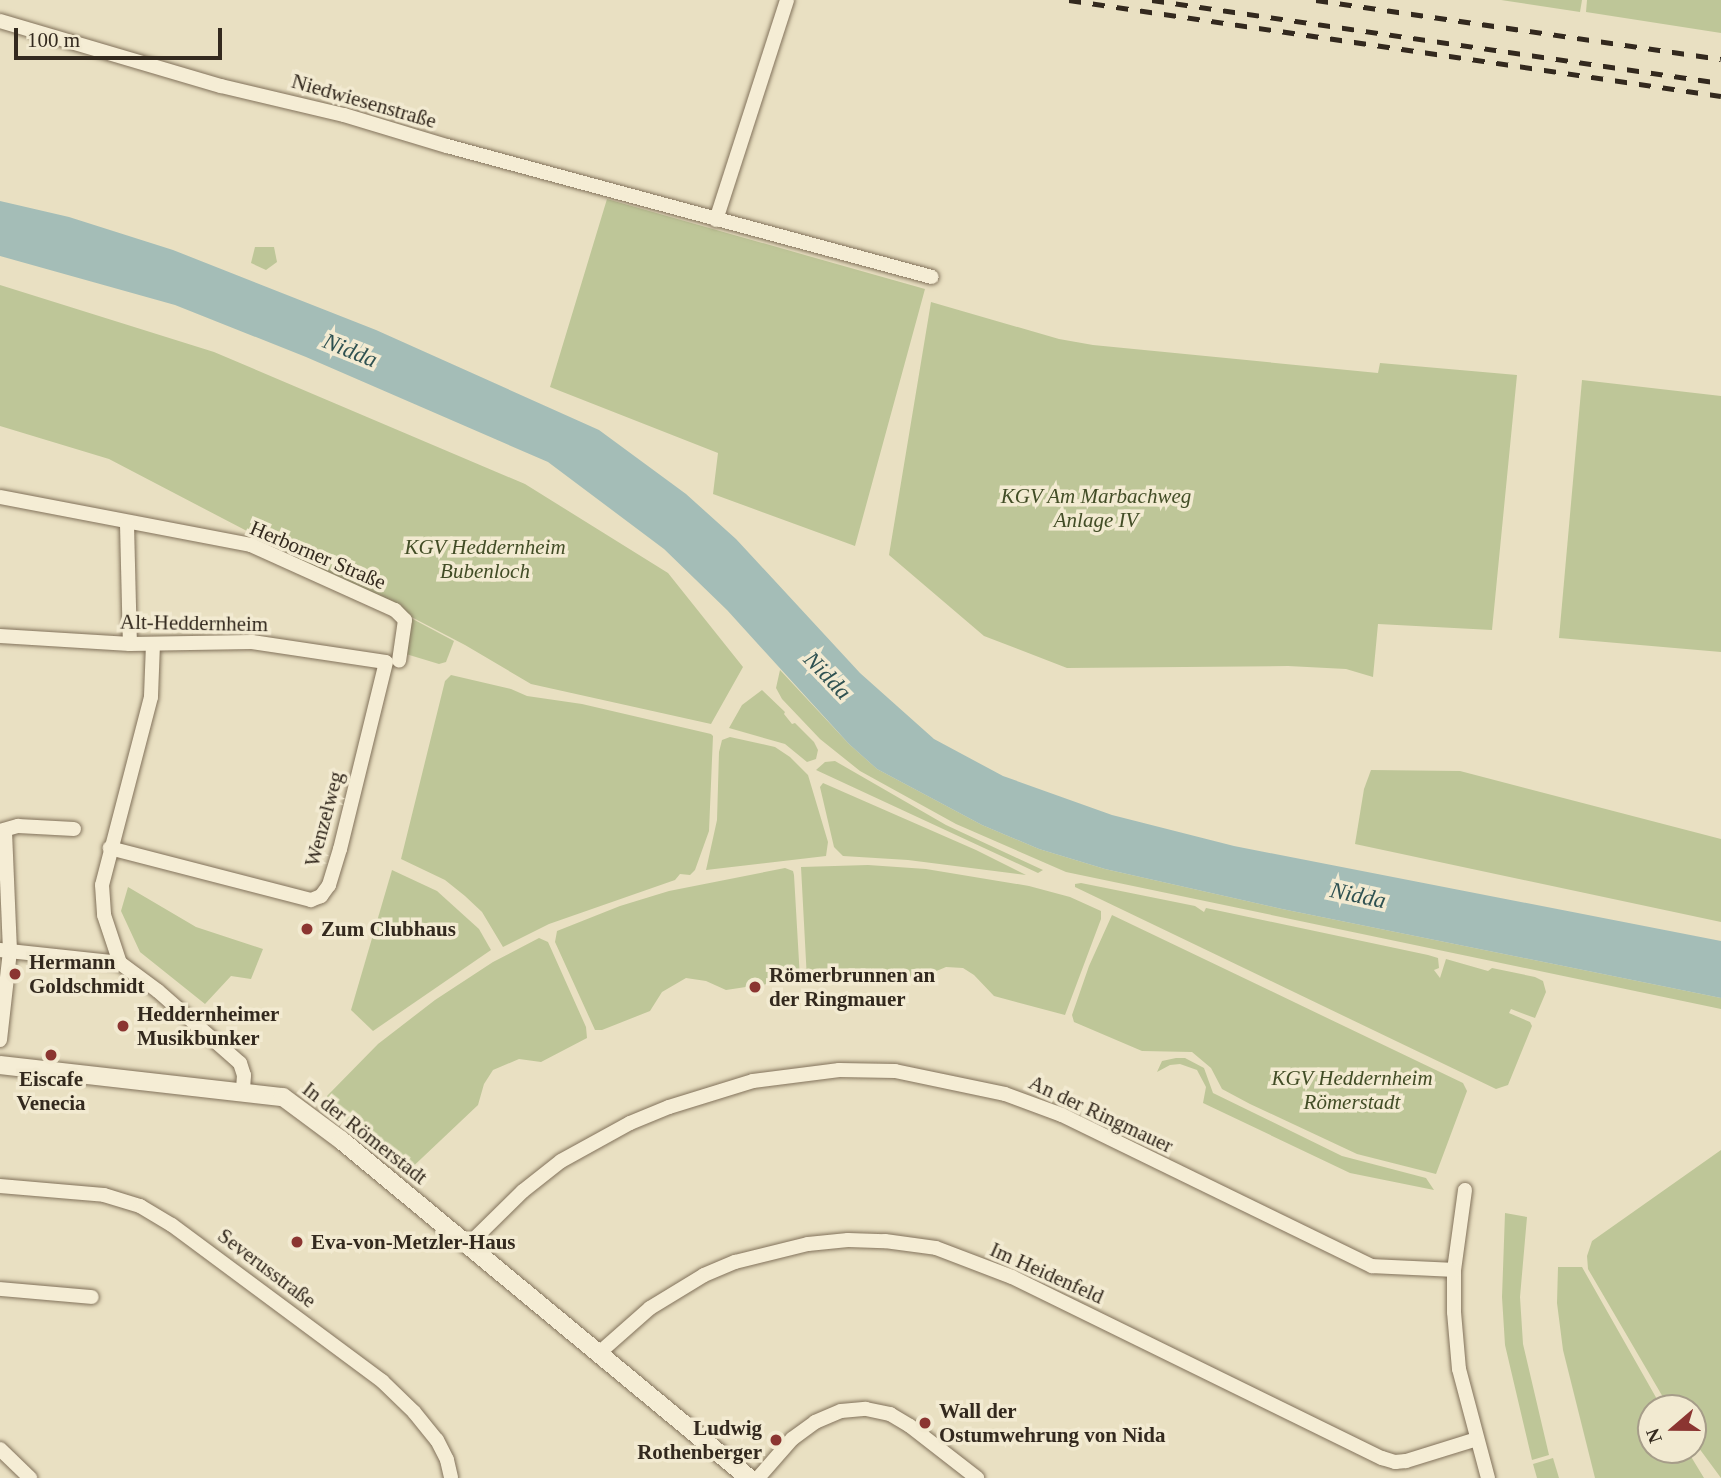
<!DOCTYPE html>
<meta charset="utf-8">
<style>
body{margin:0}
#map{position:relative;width:1721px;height:1478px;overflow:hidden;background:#e9e0c2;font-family:"Times New Roman",serif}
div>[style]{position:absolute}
.green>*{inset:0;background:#bec698}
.water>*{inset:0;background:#a4bdb7}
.roads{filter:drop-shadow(0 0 2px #82725b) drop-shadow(0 0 2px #82725b)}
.minor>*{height:14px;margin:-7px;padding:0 7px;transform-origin:7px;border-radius:7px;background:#f5edd5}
.tertiary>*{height:18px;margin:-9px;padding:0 9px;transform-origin:9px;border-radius:9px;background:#f5edd5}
.rail>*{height:4.5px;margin-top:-2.25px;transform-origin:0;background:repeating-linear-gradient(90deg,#33291e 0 12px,transparent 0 24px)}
.dots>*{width:19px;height:19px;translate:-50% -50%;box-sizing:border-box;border:4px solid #f2ead1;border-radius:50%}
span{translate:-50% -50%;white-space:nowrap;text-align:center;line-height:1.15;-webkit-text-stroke:7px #f2ead1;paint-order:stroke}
.street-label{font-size:21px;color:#33291e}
.park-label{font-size:21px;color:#424d26;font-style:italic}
.poi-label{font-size:21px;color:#33291e;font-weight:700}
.left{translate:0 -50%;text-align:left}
.right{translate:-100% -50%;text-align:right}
.water-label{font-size:23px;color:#2e5151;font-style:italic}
.north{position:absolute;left:1637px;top:1394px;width:70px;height:70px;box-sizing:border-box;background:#f2ead1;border:2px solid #a69d89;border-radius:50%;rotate:250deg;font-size:19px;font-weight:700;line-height:28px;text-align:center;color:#33291e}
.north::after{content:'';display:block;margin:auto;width:24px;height:32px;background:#8b3531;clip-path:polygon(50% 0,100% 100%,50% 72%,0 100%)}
.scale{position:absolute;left:14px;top:28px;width:208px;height:32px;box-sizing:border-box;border:4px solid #33291e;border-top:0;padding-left:9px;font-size:21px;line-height:24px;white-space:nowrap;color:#33291e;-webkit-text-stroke:5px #f2ead1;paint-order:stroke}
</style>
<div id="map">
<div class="green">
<i style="clip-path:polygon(1501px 0,1582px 0,1580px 12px)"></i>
<i style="clip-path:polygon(1587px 0,1721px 0,1721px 33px,1586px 12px)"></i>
<i style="clip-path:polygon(607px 199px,925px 289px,855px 546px,713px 494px,718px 453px,550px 387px)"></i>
<i style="clip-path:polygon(255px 247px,274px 247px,277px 262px,266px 270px,251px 263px)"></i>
<i style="clip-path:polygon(0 285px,214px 352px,525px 484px,668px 573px,743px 667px,711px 724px,531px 684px,465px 645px,109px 459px,0 426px)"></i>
<i style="clip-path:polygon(931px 302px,1059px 339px,1093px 345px,1378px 373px,1380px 363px,1517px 375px,1492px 630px,1378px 624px,1373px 677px,1346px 669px,1288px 666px,1067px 668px,984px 636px,889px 555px)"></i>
<i style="clip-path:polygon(1582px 380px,1721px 396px,1721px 652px,1559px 638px)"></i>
<i style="clip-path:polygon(409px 617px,454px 641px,446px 662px,439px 664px,406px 654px)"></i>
<i style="clip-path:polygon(780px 670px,849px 744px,877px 769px,982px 825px,1039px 849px,1105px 869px,1282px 909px,1721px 998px,1721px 1009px,1066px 872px,956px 824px,860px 771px,820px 739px,782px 699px,776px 688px)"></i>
<i style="clip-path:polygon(451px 675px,511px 689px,527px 696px,582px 704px,711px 734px,713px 736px,709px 831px,695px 870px,690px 875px,680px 874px,675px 880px,549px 924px,503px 947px,482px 912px,465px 896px,445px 880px,401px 859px,445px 681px)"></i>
<i style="clip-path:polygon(762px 690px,785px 712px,784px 714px,792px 724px,795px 723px,814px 742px,818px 750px,816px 759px,807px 762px,785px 744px,729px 728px,742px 705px)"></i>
<i style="clip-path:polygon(730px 737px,775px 747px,790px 757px,808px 775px,828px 842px,826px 856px,706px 870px,717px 820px,719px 752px,722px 740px)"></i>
<i style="clip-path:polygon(835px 761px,946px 825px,1043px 870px,1038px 873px,816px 770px,825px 762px)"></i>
<i style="clip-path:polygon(1371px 770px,1460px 771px,1721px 839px,1721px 922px,1355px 844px,1364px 789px)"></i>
<i style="clip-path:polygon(823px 783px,976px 850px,1026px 875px,908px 860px,843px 856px,834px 847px,820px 787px)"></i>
<i style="clip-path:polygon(868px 865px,926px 869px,1029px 886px,1070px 897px,1101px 911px,1101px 919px,1065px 1015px,994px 996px,974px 975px,963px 968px,946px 967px,920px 978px,807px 980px,801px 867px)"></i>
<i style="clip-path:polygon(785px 868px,793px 871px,794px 875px,800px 979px,726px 990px,706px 981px,686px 978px,662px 992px,650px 1011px,602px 1030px,595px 1030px,555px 942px,557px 931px,620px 906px,669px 891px)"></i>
<i style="clip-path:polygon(392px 870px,437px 891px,479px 929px,491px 950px,373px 1031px,351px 1010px)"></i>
<i style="clip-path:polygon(1081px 883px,1195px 906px,1204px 912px,1206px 908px,1428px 955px,1438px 958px,1439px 968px,1434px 970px,1440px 978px,1446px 959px,1488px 971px,1492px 968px,1535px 977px,1543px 981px,1546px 992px,1535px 1018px,1511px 1009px,1509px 1013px,1530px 1022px,1532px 1026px,1508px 1085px,1496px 1089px,1075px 887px,1075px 884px)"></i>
<i style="clip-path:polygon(128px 887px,196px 927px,263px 949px,251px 979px,231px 976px,205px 1004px,140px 952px,121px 911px)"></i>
<i style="clip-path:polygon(1112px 915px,1463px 1083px,1467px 1091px,1436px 1174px,1357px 1154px,1250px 1104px,1222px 1089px,1211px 1068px,1192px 1052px,1142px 1051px,1074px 1022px,1072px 1015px,1089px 966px)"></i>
<i style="clip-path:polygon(539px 938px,548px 942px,586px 1027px,587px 1038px,541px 1062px,519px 1059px,493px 1070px,484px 1084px,478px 1105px,404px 1175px,328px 1104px,327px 1096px,378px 1044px,435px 1000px,493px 962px)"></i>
<i style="clip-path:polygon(1176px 1058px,1185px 1058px,1204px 1068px,1213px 1093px,1342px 1156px,1426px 1178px,1434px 1190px,1350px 1173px,1203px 1103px,1206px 1087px,1197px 1070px,1180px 1064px,1170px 1065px,1157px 1072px,1162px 1061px)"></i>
<i style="clip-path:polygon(1721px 1150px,1721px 1478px,1693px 1440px,1693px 1408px,1670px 1408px,1667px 1404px,1588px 1269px,1587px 1256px,1592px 1241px)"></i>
<i style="clip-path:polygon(1505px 1213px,1527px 1217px,1520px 1297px,1523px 1344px,1549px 1455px,1532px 1460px,1505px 1345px,1502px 1297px)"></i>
<i style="clip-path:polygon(1558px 1267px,1582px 1267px,1662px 1408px,1651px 1408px,1651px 1450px,1687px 1450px,1704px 1478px,1595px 1478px,1563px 1350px,1557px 1303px)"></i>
<i style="clip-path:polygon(1553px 1458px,1559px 1478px,1537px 1478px,1533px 1464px)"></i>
</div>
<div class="water">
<i style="clip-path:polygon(0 201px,69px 217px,173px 250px,376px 330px,599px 430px,686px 494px,736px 539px,860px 673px,934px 739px,1003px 776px,1112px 815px,1234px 846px,1721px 941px,1721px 998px,1282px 909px,1105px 869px,1039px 849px,982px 825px,877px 769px,849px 744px,727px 610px,664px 549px,548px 462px,306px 357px,175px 305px,0 256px)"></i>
</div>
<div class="roads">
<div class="minor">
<i style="left:0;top:21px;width:230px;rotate:16.4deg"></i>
<i style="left:221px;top:86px;width:126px;rotate:13.3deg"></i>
<i style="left:344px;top:115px;width:108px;rotate:16.8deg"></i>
<i style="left:447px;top:146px;width:502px;rotate:15.12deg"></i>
<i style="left:716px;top:220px;width:231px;rotate:-72.1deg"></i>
<i style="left:0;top:497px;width:256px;rotate:10.8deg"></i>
<i style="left:251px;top:545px;width:158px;rotate:24.3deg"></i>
<i style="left:395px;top:610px;width:14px;rotate:45deg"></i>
<i style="left:405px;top:620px;width:41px;rotate:98.3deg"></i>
<i style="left:127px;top:524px;width:120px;rotate:88.6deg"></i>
<i style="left:0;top:636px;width:130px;rotate:3.5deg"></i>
<i style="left:130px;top:644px;width:122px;rotate:-0.9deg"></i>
<i style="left:252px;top:642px;width:135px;rotate:8.5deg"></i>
<i style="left:386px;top:662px;width:193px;rotate:103.8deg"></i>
<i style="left:340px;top:849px;width:38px;rotate:107deg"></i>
<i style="left:329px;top:885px;width:14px;rotate:126deg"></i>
<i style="left:321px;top:896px;width:11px;rotate:158deg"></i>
<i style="left:311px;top:900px;width:208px;rotate:-165.5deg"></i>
<i style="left:153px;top:644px;width:53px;rotate:92.2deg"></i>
<i style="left:151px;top:697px;width:194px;rotate:104.6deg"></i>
<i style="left:102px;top:885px;width:30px;rotate:86deg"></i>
<i style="left:104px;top:915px;width:51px;rotate:71.6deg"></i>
<i style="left:120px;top:963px;width:47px;rotate:36.4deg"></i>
<i style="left:158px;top:991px;width:109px;rotate:41.3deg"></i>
<i style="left:240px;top:1063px;width:13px;rotate:72deg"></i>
<i style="left:244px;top:1075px;width:16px;rotate:94deg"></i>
<i style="left:0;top:831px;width:19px;rotate:-16deg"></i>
<i style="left:18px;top:826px;width:56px;rotate:3.1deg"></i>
<i style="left:0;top:950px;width:121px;rotate:6.2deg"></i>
<i style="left:0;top:1040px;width:90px;rotate:-83.6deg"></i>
<i style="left:10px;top:951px;width:119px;rotate:-92.4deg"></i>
<i style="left:0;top:1186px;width:104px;rotate:4.9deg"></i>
<i style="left:104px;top:1195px;width:38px;rotate:17deg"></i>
<i style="left:140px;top:1206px;width:37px;rotate:31deg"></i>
<i style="left:172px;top:1225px;width:262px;rotate:36.6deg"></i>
<i style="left:382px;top:1381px;width:45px;rotate:44.1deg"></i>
<i style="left:414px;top:1412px;width:36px;rotate:51deg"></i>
<i style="left:437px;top:1440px;width:22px;rotate:63deg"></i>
<i style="left:447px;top:1460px;width:18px;rotate:77deg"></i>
<i style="left:1465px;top:1190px;width:81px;rotate:97.8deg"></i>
<i style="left:1454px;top:1270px;width:42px;rotate:90deg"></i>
<i style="left:1454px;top:1312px;width:57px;rotate:85deg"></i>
<i style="left:1459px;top:1369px;width:113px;rotate:75.1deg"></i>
<i style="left:468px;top:1245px;width:77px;rotate:-44.5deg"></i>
<i style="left:523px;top:1191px;width:48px;rotate:-38.3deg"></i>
<i style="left:561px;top:1161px;width:79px;rotate:-28.8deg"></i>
<i style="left:630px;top:1123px;width:42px;rotate:-22.3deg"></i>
<i style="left:669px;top:1107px;width:88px;rotate:-17.2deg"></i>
<i style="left:753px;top:1081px;width:87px;rotate:-7.3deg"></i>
<i style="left:839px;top:1070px;width:56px;rotate:1deg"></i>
<i style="left:895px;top:1071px;width:112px;rotate:11.8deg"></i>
<i style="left:1005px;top:1094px;width:61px;rotate:20.2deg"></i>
<i style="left:1062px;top:1115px;width:345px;rotate:26deg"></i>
<i style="left:1372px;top:1266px;width:82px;rotate:2.8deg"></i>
<i style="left:0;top:1289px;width:92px;rotate:5deg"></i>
<i style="left:599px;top:1353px;width:68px;rotate:-41.4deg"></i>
<i style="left:650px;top:1308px;width:63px;rotate:-31.4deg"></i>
<i style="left:704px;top:1275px;width:34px;rotate:-23deg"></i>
<i style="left:735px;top:1262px;width:75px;rotate:-13.9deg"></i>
<i style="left:808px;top:1244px;width:40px;rotate:-5.7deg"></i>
<i style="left:848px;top:1240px;width:37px;rotate:2deg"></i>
<i style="left:885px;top:1241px;width:51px;rotate:7.8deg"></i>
<i style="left:936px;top:1248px;width:81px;rotate:20.9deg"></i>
<i style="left:1012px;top:1277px;width:412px;rotate:26.1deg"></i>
<i style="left:1382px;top:1458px;width:14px;rotate:17deg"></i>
<i style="left:1395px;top:1462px;width:11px;rotate:-5deg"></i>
<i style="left:1406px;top:1461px;width:74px;rotate:-17.2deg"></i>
<i style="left:0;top:1449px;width:42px;rotate:44deg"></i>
<i style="left:758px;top:1478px;width:52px;rotate:-48.9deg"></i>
<i style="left:792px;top:1439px;width:29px;rotate:-36deg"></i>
<i style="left:815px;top:1422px;width:28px;rotate:-23deg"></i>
<i style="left:841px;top:1411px;width:25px;rotate:-5deg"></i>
<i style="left:866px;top:1409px;width:25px;rotate:12deg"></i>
<i style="left:890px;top:1414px;width:23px;rotate:31deg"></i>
<i style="left:910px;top:1426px;width:85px;rotate:37.8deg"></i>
</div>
<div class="tertiary">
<i style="left:0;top:1065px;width:285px;rotate:6.5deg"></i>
<i style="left:283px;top:1097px;width:72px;rotate:36.6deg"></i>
<i style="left:341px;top:1140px;width:530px;rotate:39.64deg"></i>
</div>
</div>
<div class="rail">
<i style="left:1069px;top:0;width:659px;rotate:8.38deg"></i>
<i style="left:1152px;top:0;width:575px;rotate:8.3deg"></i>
<i style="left:1316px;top:0;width:409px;rotate:8.3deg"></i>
</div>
<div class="dots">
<i style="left:307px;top:929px;background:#8b3531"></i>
<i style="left:15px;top:974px;background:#8b3531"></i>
<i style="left:755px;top:987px;background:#8b3531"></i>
<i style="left:123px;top:1026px;background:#8b3531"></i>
<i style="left:51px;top:1055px;background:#8b3531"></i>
<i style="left:297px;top:1242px;background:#8b3531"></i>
<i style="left:925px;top:1423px;background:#8b3531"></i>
<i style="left:776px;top:1440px;background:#8b3531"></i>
</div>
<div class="street-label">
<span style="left:364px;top:101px;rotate:16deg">Niedwiesenstraße</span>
<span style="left:318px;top:555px;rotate:23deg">Herborner Straße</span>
<span style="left:194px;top:623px;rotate:1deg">Alt-Heddernheim</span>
<span style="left:324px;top:819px;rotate:-75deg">Wenzelweg</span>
<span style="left:1101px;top:1114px;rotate:25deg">An der Ringmauer</span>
<span style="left:365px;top:1133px;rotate:38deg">In der Römerstadt</span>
<span style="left:267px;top:1268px;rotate:37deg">Severusstraße</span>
<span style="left:1047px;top:1273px;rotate:24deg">Im Heidenfeld</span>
</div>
<div class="park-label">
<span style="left:1096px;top:508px">KGV Am Marbachweg<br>Anlage IV</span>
<span style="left:485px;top:559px">KGV Heddernheim<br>Bubenloch</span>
<span style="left:1352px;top:1090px">KGV Heddernheim<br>Römerstadt</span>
</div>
<div class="poi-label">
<span class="left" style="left:321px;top:929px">Zum Clubhaus</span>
<span class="left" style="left:29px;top:974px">Hermann<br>Goldschmidt</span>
<span class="left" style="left:769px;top:987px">Römerbrunnen an<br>der Ringmauer</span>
<span class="left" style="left:137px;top:1026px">Heddernheimer<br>Musikbunker</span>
<span style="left:51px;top:1091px">Eiscafe<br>Venecia</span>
<span class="left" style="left:311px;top:1242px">Eva-von-Metzler-Haus</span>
<span class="left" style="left:939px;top:1423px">Wall der<br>Ostumwehrung von Nida</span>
<span class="right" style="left:762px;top:1440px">Ludwig<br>Rothenberger</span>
</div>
<div class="water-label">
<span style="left:350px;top:351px;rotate:22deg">Nidda</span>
<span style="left:827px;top:676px;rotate:46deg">Nidda</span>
<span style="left:1358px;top:896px;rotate:12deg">Nidda</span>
</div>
<div class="north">N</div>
<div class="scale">100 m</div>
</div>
